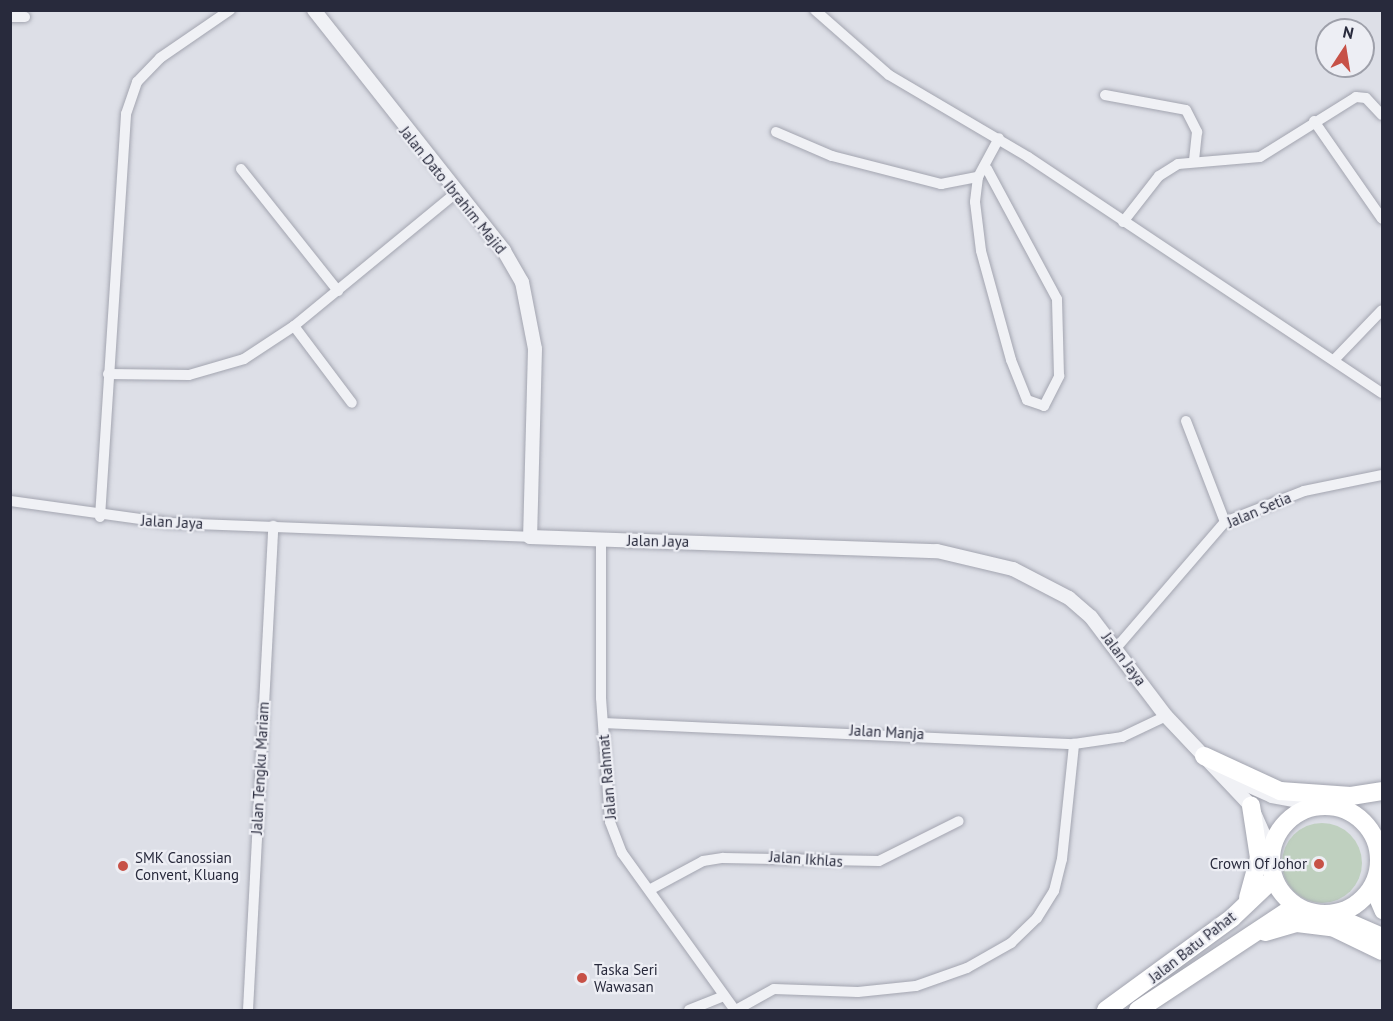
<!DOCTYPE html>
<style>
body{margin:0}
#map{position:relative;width:1393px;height:1021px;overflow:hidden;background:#dddfe7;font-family:"PT Sans",sans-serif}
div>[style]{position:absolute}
.green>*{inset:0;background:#bfd0bf}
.round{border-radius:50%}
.roads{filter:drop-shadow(0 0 2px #a3a5b0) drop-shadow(0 0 2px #a3a5b0)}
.minor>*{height:10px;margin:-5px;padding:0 5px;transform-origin:5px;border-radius:5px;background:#f0f1f5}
.tertiary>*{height:14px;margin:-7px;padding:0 7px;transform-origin:7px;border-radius:7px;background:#f0f1f5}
.secondary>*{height:15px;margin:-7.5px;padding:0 7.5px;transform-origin:7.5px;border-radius:7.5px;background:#fff}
.trunk>*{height:18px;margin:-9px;padding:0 9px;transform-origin:9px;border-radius:9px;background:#fff}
.trunk>.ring{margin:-9px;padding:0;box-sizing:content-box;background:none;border:18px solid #fff;border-radius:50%}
.dots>*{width:16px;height:16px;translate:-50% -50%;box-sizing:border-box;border:3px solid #edeef4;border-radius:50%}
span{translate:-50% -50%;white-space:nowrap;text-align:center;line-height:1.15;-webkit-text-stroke:4.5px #edeef4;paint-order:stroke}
.street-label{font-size:15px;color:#282a3c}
.poi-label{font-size:15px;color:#282a3c}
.left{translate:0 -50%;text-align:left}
.right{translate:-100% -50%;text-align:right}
.frame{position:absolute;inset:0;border:12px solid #282a3c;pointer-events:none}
.north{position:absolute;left:1315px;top:18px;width:60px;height:60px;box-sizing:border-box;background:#edeef4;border:2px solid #9ea0aa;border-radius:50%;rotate:12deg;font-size:16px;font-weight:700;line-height:24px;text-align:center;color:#282a3c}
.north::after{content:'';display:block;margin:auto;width:21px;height:27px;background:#c75147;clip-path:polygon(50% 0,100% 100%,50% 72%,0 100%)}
</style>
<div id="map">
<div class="green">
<i class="round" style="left:1282px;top:823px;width:80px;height:80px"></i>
</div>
<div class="roads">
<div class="minor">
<i style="left:815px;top:10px;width:98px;rotate:41.3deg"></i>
<i style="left:889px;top:75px;width:161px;rotate:30.5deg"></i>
<i style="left:1028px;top:157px;width:425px;rotate:33.7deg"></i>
<i style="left:10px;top:17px;width:15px"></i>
<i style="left:1105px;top:95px;width:82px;rotate:10.5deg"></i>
<i style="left:1186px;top:110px;width:25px;rotate:63deg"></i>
<i style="left:1197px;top:132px;width:27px;rotate:96deg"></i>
<i style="left:1314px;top:121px;width:119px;rotate:55.2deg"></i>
<i style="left:776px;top:132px;width:61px;rotate:23.2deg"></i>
<i style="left:832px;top:156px;width:113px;rotate:14.4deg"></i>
<i style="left:941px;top:184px;width:38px;rotate:-11deg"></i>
<i style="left:978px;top:177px;width:44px;rotate:-61.7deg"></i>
<i style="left:241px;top:169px;width:156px;rotate:51.5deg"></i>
<i style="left:978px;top:177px;width:25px;rotate:97deg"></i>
<i style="left:975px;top:202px;width:49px;rotate:83deg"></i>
<i style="left:981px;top:251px;width:113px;rotate:74.6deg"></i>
<i style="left:1011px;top:360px;width:43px;rotate:68.2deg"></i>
<i style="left:1027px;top:400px;width:18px;rotate:19deg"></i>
<i style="left:1044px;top:406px;width:34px;rotate:-63deg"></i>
<i style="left:1059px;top:376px;width:77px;rotate:-91.5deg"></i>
<i style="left:1057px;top:299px;width:148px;rotate:-118.3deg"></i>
<i style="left:1123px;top:222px;width:58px;rotate:-52deg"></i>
<i style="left:1159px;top:176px;width:22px;rotate:-32deg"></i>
<i style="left:1178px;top:164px;width:82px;rotate:-4.9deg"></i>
<i style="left:1260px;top:157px;width:113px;rotate:-32deg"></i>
<i style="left:1356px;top:97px;width:10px;rotate:6deg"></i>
<i style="left:1366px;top:98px;width:23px;rotate:47deg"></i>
<i style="left:294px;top:326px;width:96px;rotate:53deg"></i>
<i style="left:1334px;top:360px;width:69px;rotate:-46.2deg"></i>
<i style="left:108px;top:374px;width:81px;rotate:0.7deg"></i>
<i style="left:189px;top:375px;width:57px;rotate:-16.2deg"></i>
<i style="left:244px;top:359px;width:60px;rotate:-33.4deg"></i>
<i style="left:294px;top:326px;width:210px;rotate:-39.4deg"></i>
<i style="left:1186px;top:421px;width:108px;rotate:68.9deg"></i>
<i style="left:10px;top:501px;width:161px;rotate:7.9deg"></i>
<i style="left:169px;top:523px;width:361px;rotate:2.2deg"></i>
<i style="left:100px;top:517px;width:404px;rotate:-86.3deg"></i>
<i style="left:126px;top:114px;width:34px;rotate:-71deg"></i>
<i style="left:137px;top:82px;width:33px;rotate:-46deg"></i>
<i style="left:160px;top:58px;width:85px;rotate:-34.4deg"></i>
<i style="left:601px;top:540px;width:158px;rotate:90deg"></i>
<i style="left:601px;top:698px;width:124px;rotate:85.8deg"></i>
<i style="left:610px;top:822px;width:33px;rotate:69deg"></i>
<i style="left:622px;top:853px;width:193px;rotate:54.3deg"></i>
<i style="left:1117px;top:647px;width:165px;rotate:-49.2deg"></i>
<i style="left:1225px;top:522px;width:85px;rotate:-21.4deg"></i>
<i style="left:1304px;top:491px;width:80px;rotate:-11.6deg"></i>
<i style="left:603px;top:723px;width:471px;rotate:2.6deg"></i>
<i style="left:1074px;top:744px;width:49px;rotate:-8.3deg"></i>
<i style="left:1122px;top:737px;width:49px;rotate:-25.5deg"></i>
<i style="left:651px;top:889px;width:59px;rotate:-28.3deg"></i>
<i style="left:703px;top:861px;width:20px;rotate:-9deg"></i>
<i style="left:723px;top:858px;width:156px;rotate:1.1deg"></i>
<i style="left:879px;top:861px;width:89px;rotate:-26.6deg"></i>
<i style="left:248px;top:1010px;width:485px;rotate:-87deg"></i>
<i style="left:689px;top:1010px;width:38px;rotate:-22deg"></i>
<i style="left:736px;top:1010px;width:43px;rotate:-28.9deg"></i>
<i style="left:774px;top:989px;width:84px;rotate:2deg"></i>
<i style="left:858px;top:992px;width:58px;rotate:-5.9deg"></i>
<i style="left:916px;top:986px;width:54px;rotate:-19.4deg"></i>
<i style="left:967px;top:968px;width:51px;rotate:-29.6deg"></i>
<i style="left:1011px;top:943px;width:36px;rotate:-44deg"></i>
<i style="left:1037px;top:918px;width:32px;rotate:-58deg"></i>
<i style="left:1054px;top:891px;width:33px;rotate:-76deg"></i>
<i style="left:1062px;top:859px;width:116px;rotate:-84deg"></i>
</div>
<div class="tertiary">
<i style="left:314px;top:10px;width:307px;rotate:51.7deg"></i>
<i style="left:504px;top:251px;width:36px;rotate:60deg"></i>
<i style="left:522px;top:282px;width:68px;rotate:79deg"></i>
<i style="left:535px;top:349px;width:188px;rotate:91.5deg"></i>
<i style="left:530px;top:537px;width:407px;rotate:2deg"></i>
<i style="left:937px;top:551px;width:78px;rotate:13.3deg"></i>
<i style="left:1013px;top:569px;width:63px;rotate:27.4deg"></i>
<i style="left:1069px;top:598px;width:29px;rotate:41deg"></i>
<i style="left:1091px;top:617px;width:124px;rotate:52.9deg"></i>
<i style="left:1166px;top:716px;width:124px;rotate:46.6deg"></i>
<i style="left:1251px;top:806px;width:49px;rotate:66deg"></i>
<i style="left:1230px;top:777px;width:46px;rotate:24.3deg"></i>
<i style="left:1272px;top:796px;width:50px;rotate:10.4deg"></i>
</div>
<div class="secondary">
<i style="left:1372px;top:888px;width:25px;rotate:67deg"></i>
<i style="left:1334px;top:914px;width:52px;rotate:23.6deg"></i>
</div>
<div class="trunk">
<i style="left:1204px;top:756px;width:84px;rotate:24.7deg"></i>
<i style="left:1280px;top:791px;width:71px;rotate:4deg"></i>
<i style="left:1351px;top:796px;width:31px;rotate:-9deg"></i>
<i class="ring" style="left:1271px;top:806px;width:90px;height:90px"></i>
<i style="left:1248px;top:898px;width:41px;rotate:-74.6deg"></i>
<i style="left:1259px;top:858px;width:53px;rotate:-98.7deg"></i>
<i style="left:1265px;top:932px;width:33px;rotate:-16deg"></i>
<i style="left:1297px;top:923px;width:35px;rotate:7deg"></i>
<i style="left:1332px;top:927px;width:55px;rotate:25.6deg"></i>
<i style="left:1106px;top:1010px;width:156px;rotate:-36.1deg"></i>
<i style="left:1232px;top:918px;width:57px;rotate:-43.6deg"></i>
<i style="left:1138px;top:1010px;width:188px;rotate:-33.5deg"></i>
</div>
</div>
<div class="dots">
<i style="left:1319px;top:864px;background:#c75147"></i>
<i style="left:123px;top:866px;background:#c75147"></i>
<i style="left:582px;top:978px;background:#c75147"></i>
</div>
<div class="street-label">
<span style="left:453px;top:190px;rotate:51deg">Jalan Dato Ibrahim Majid</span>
<span style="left:1259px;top:510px;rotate:-23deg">Jalan Setia</span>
<span style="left:172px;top:522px;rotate:3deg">Jalan Jaya</span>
<span style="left:658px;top:541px;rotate:1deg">Jalan Jaya</span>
<span style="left:1124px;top:659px;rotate:53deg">Jalan Jaya</span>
<span style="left:887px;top:732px;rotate:3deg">Jalan Manja</span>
<span style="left:260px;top:768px;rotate:-87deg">Jalan Tengku Mariam</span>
<span style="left:607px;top:777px;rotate:-95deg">Jalan Rahmat</span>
<span style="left:806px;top:859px;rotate:4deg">Jalan Ikhlas</span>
<span style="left:1192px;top:947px;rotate:-38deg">Jalan Batu Pahat</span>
</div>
<div class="poi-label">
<span class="left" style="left:135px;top:866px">SMK Canossian<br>Convent, Kluang</span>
<span class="right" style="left:1307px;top:864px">Crown Of Johor</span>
<span class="left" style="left:594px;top:978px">Taska Seri<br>Wawasan</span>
</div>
<div class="frame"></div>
<div class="north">N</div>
</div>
